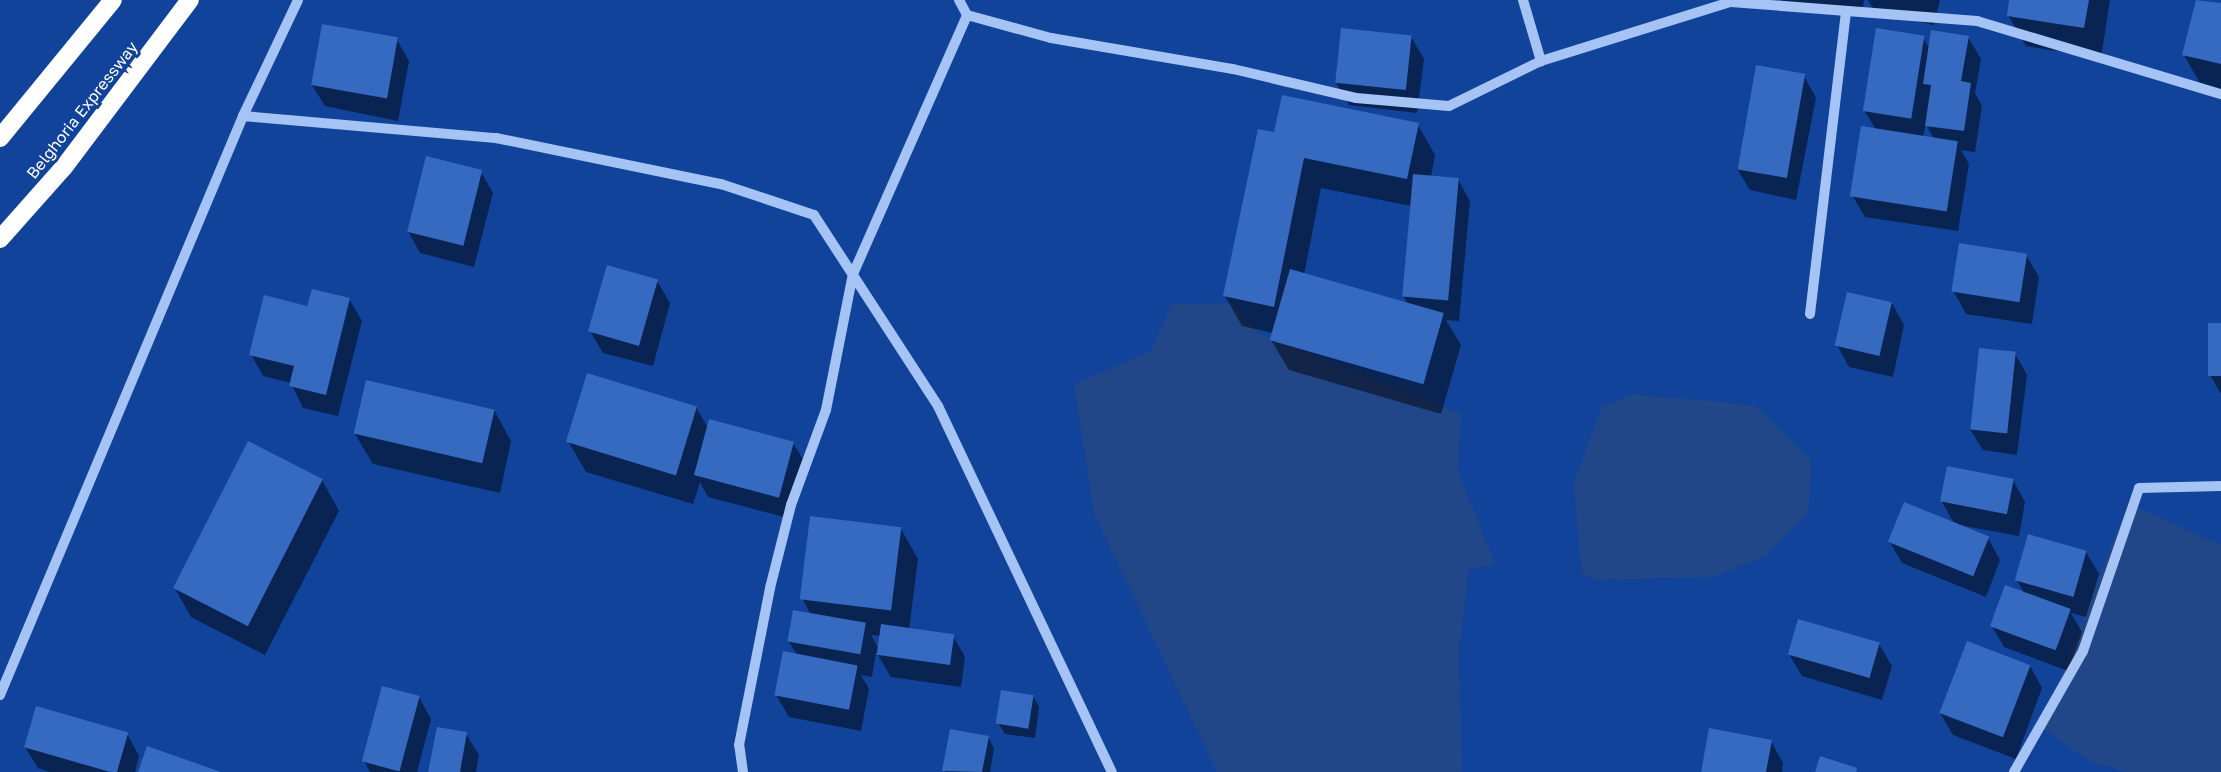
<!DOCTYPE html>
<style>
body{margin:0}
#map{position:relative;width:2221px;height:772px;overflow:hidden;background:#11439a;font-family:"Golos Text",sans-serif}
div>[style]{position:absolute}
.water>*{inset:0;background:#224788}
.shadow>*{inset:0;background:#0007}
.building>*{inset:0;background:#356ac0;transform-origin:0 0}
.minor>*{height:10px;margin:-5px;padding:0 5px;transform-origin:5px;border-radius:5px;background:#a5c3f4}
.highway>*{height:18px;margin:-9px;padding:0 9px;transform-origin:9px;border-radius:9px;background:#fff}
span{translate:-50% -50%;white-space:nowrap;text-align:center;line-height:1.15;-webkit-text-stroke:6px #11439a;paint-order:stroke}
.street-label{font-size:16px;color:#fff}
</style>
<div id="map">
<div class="water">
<i style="clip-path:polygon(1232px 303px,1256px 332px,1461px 414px,1458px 471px,1495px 564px,1469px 569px,1459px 651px,1462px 772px,1217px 772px,1094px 513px,1074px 384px,1151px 351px,1172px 304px)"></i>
<i style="clip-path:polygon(1633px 394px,1754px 405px,1812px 461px,1808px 513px,1767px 555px,1713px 577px,1593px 580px,1581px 572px,1574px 482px,1602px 407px)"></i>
<i style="clip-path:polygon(2128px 503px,2221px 545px,2221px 772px,2128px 772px,2091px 762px,2041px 727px)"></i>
</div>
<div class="shadow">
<i style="clip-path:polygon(1781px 0,1864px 0,1862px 15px,1784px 5px)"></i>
<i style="clip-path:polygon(1868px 0,1940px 0,1934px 25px,1875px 12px)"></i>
<i style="clip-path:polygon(2011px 0,2110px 0,2101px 58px,2026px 46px,2008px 15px)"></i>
<i style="clip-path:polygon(2197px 0,2221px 4px,2221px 90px,2201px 85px,2184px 55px)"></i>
<i style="clip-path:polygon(1411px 37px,1424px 59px,1417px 113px,1349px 105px,1336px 83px)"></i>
<i style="clip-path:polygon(evenodd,1968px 37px,1981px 59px,1975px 93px,1982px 106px,1975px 152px,1961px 150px,1969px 164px,1958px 231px,1865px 217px,1852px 195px,1876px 130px,1864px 110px,1923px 38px,1930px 49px,1968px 37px,1926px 124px,1934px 139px,1923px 137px,1926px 124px)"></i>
<i style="clip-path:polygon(397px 40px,409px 61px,398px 121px,325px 106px,312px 85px)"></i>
<i style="clip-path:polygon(1804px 76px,1816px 98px,1796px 200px,1750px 190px,1737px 169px)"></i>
<i style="clip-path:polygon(evenodd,1418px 125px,1435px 155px,1431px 177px,1458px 179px,1470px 201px,1459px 321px,1446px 320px,1461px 345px,1441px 414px,1289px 370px,1271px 340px,1273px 333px,1242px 326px,1225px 296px,1275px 134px,1418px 125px,1321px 188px,1411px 206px,1403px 295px,1408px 304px,1304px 275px,1321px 188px)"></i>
<i style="clip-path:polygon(481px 172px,493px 193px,474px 267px,420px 253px,408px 231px)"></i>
<i style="clip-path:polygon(2026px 255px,2039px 277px,2032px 324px,1966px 314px,1954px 292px)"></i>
<i style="clip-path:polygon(657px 281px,670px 303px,653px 366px,603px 353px,590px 331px)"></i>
<i style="clip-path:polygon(349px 299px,362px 321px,338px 416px,303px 408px,291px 383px,263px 376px,251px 354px,309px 308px)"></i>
<i style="clip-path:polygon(1892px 303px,1904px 325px,1893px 377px,1849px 367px,1837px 345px)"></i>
<i style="clip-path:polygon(2221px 324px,2221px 394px,2210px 375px)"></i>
<i style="clip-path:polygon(2015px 354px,2027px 375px,2017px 455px,1983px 450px,1970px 429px)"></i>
<i style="clip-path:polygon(696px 407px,708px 428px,793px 443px,806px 464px,792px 519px,708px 497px,700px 482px,693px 504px,586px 472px,568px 441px)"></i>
<i style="clip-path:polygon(494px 410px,511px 441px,500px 493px,373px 464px,355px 434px)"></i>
<i style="clip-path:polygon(322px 480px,339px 511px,265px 655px,191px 617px,174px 587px)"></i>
<i style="clip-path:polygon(2013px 480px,2025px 502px,2019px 536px,1959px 525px,1988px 538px,2000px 560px,1986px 597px,1902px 563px,1890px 542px,1955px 525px,1942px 502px)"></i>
<i style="clip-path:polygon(evenodd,901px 529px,918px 559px,909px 630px,953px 636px,965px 657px,961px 687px,891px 677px,876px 652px,872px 677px,861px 675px,869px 689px,861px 731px,789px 717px,776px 695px,797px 655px,789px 642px,811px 615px,802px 598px,901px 529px,871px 635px,881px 636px,879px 649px,871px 635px)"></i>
<i style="clip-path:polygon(2086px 552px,2099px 574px,2086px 617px,2071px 613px,2082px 632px,2068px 671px,2004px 647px,1991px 625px,2025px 594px,2016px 579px)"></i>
<i style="clip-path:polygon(1879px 644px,1892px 666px,1882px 700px,1802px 676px,1789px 654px)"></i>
<i style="clip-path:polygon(2030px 666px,2042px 688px,2016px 759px,1953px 735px,1940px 713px)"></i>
<i style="clip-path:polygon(1033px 696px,1039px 707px,1035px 738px,1005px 734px,998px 723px)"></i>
<i style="clip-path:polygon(419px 697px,431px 719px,417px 772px,370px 772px,364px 760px)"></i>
<i style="clip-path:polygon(127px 734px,139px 756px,135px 772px,50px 772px,38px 768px,25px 747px)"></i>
<i style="clip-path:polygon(466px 734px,479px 755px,476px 772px,430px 772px)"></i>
<i style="clip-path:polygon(988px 737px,994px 748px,990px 772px,945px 772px)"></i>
<i style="clip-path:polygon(1771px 741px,1783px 763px,1782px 772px,1703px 772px)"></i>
</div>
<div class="building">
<i style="clip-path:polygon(2009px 0,2089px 0,2084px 28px,2007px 16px)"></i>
<i style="clip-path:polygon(2196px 0,2221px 3px,2221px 64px,2182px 55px)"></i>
<i style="left:322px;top:24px;width:77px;height:62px;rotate:10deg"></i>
<i style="left:1341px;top:28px;width:71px;height:55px;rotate:6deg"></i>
<i style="left:1876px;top:28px;width:49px;height:84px;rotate:9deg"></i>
<i style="clip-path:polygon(1931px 30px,1969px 36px,1961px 81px,1971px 83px,1964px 131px,1925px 126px,1931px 85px,1923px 84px)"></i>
<i style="left:1756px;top:65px;width:50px;height:106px;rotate:10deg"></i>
<i style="clip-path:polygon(1282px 95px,1419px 123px,1407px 179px,1304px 158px,1274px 307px,1223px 296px,1258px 129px,1274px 132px)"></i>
<i style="left:1861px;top:126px;width:98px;height:71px;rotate:9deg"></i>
<i style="left:426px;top:156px;width:58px;height:78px;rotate:14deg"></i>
<i style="left:1413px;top:174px;width:46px;height:123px;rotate:5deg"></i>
<i style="left:1959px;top:243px;width:69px;height:49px;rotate:9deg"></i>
<i style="left:607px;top:265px;width:53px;height:69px;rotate:16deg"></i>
<i style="left:1290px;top:269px;width:160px;height:74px;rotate:16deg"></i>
<i style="clip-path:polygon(312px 289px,350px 298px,326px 395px,289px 386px,294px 366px,249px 355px,264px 295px,307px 306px)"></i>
<i style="left:1847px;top:292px;width:46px;height:55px;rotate:13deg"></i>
<i style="left:2208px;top:323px;width:13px;height:53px"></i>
<i style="left:1979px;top:348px;width:37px;height:82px;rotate:6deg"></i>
<i style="left:587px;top:373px;width:115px;height:72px;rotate:17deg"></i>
<i style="left:366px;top:380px;width:132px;height:55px;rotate:13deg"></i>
<i style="left:709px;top:419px;width:88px;height:58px;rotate:15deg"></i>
<i style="left:248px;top:441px;width:84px;height:165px;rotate:27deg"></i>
<i style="left:1947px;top:466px;width:68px;height:36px;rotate:11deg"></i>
<i style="left:1904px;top:502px;width:92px;height:43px;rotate:22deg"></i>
<i style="left:810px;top:516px;width:92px;height:84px;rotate:7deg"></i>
<i style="left:2028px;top:534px;width:61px;height:48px;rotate:16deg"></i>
<i style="left:2005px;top:585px;width:70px;height:44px;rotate:20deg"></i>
<i style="left:793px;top:610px;width:74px;height:32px;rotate:10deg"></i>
<i style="left:1798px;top:619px;width:85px;height:37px;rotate:16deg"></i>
<i style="left:881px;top:624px;width:74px;height:31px;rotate:8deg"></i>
<i style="left:1967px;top:641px;width:68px;height:77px;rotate:21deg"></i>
<i style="left:783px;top:651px;width:76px;height:45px;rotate:11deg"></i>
<i style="left:382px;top:686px;width:39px;height:78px;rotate:15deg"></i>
<i style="left:1001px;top:690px;width:33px;height:34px;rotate:9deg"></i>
<i style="left:36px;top:706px;width:96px;height:43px;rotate:16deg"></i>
<i style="clip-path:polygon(437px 727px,467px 732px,460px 772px,428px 772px)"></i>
<i style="clip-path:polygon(1709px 728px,1772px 740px,1766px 772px,1701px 772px)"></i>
<i style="clip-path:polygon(950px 729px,989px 736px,982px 772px,942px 771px)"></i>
<i style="clip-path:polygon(147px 746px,221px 772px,138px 772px)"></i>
<i style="clip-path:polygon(1820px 756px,1857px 768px,1856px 772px,1815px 772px)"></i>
</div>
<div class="minor">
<i style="left:959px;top:0;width:17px;rotate:62deg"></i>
<i style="left:967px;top:15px;width:87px;rotate:15.3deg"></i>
<i style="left:1051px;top:38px;width:185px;rotate:9.7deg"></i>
<i style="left:1233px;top:69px;width:126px;rotate:13.3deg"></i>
<i style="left:1356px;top:98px;width:93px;rotate:4.9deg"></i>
<i style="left:1449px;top:106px;width:102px;rotate:-26.1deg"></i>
<i style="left:1541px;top:61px;width:199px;rotate:-17.3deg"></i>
<i style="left:1731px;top:2px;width:247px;rotate:4.4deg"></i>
<i style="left:1977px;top:21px;width:255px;rotate:16.7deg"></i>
<i style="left:1523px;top:0;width:64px;rotate:73.6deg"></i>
<i style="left:243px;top:116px;width:254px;rotate:5deg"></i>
<i style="left:496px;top:138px;width:230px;rotate:11.6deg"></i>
<i style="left:721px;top:184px;width:98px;rotate:18.4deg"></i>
<i style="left:814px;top:215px;width:228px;rotate:57deg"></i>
<i style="left:938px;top:406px;width:405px;rotate:64.6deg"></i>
<i style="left:1810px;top:314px;width:305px;rotate:-83.2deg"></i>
<i style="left:0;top:695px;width:628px;rotate:-67.23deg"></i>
<i style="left:243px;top:116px;width:128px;rotate:-64.6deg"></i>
<i style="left:743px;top:772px;width:27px;rotate:-98deg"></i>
<i style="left:739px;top:745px;width:160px;rotate:-78.8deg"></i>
<i style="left:770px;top:588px;width:86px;rotate:-75.8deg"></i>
<i style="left:791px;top:505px;width:101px;rotate:-69.8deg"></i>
<i style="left:826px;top:410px;width:139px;rotate:-78.8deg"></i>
<i style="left:853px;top:274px;width:283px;rotate:-66.2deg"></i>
<i style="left:2014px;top:772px;width:139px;rotate:-60.3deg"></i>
<i style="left:2083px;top:651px;width:172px;rotate:-71deg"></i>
<i style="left:2139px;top:488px;width:82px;rotate:-1.4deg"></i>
</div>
<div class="highway">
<i style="left:0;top:138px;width:178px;rotate:-50.7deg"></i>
<i style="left:0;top:239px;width:96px;rotate:-48.4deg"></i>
<i style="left:64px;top:167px;width:209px;rotate:-53deg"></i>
</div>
<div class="street-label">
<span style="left:82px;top:110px;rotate:-52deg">Belghoria Expressway</span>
</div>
</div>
